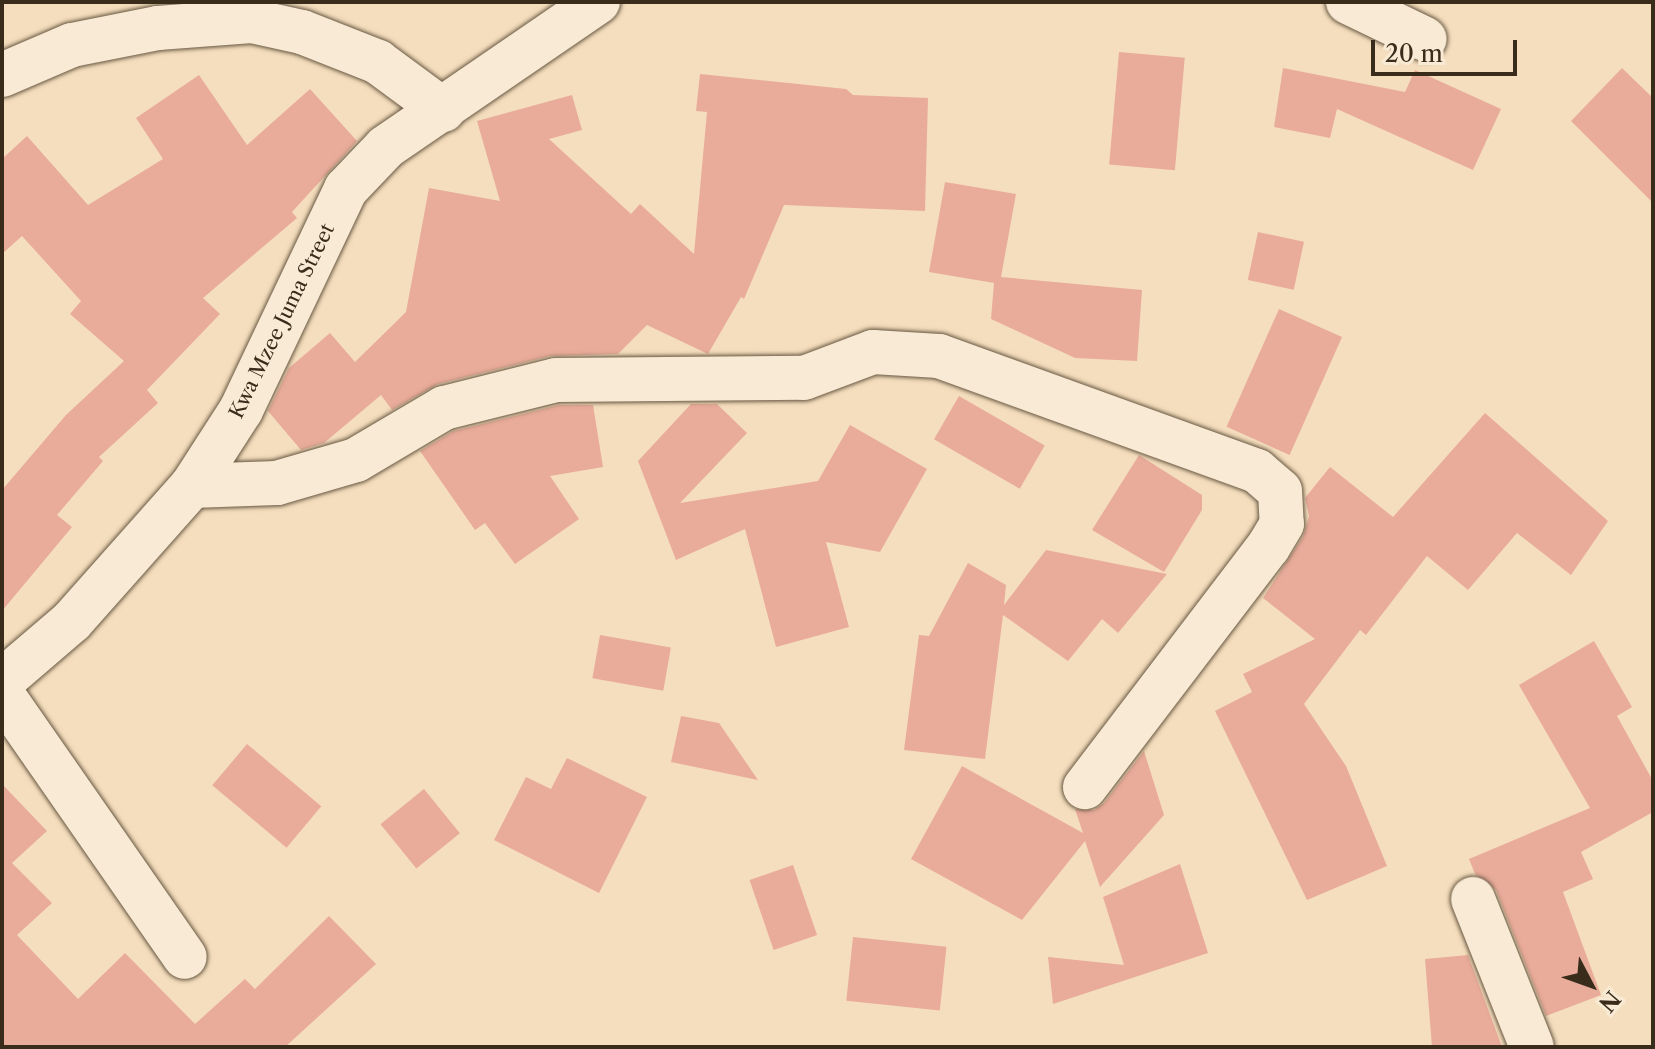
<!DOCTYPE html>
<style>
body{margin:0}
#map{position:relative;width:1655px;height:1049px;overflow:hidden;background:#f5debd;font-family:"Libre Caslon Text",serif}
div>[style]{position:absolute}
.building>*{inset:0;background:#e9ac9a;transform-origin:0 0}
.roads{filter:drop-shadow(0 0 2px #685843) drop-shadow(0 0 2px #685843)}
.minor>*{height:44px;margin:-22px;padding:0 22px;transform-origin:22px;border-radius:22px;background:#f8ead4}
span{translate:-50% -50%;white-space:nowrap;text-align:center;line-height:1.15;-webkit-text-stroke:7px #f8ead4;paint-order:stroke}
.street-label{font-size:20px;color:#392c1a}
.frame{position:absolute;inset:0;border:4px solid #392c1a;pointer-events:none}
.north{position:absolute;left:1551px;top:945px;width:80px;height:80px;-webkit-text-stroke:6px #f8ead4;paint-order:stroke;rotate:131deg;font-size:22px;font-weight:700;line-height:32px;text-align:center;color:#392c1a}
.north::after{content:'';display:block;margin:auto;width:28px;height:36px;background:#392c1a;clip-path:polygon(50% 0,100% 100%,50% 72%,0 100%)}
.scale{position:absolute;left:1371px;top:40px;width:146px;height:36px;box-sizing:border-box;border:4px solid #392c1a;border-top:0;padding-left:10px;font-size:24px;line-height:28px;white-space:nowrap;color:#392c1a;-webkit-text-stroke:6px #f8ead4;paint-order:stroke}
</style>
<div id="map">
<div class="building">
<i style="left:1119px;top:52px;width:66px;height:113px;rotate:5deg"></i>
<i style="clip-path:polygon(1283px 68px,1405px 92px,1415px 70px,1501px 109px,1473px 170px,1337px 109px,1330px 138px,1274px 127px)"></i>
<i style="clip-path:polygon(1622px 68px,1653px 98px,1653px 203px,1571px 121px)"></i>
<i style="clip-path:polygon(700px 74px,846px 89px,853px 95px,928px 98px,925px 211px,784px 205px,744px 299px,741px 297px,708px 354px,647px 325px,618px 354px,550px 356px,438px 384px,392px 410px,381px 395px,324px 443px,301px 450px,268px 411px,289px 368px,330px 333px,355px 362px,406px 312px,429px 188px,500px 201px,477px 121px,572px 95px,582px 130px,549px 139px,631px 214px,640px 204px,694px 254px,707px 112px,696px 111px)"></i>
<i style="clip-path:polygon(199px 75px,247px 145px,310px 89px,357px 141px,292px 212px,297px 218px,203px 298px,220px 314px,147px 390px,158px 403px,99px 457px,103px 461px,57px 515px,72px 527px,2px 611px,2px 490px,66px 415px,124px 361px,70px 314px,81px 301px,22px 236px,2px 254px,2px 159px,27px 136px,88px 205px,163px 159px,136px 118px)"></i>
<i style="clip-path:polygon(945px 182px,1016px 194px,1001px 277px,1142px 290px,1137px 361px,1075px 358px,991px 319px,994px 283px,929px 272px)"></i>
<i style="left:1258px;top:232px;width:47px;height:49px;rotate:12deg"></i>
<i style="left:1279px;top:309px;width:69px;height:129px;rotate:24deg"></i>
<i style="left:959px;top:396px;width:99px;height:50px;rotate:30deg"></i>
<i style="clip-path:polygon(691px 404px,717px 404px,747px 433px,680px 503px,818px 481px,850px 425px,927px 469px,880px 552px,826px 542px,849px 627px,776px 647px,745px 529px,676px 560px,638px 461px)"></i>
<i style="clip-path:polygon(559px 405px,593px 405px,603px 467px,550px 476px,579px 519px,515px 564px,485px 523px,475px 530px,420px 451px,454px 431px)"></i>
<i style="clip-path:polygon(1485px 413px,1608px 521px,1571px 575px,1517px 533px,1468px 590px,1427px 556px,1366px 635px,1360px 630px,1304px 704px,1346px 766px,1387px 866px,1307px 900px,1215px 711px,1252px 692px,1243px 674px,1315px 639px,1263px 598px,1303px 537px,1309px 516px,1305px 498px,1330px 467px,1393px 517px)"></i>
<i style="clip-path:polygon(1139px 455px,1202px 495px,1202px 510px,1164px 572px,1092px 530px)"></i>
<i style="clip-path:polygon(1046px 550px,1167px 574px,1118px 633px,1102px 619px,1068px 661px,1003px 615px,985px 759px,904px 750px,919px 635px,929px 636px,968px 563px,1006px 585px,1004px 605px)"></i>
<i style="left:600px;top:635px;width:72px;height:44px;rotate:10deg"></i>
<i style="clip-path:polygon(1594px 641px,1632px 707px,1617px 716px,1653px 781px,1653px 812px,1581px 852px,1593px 879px,1563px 892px,1601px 995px,1546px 1016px,1496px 890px,1475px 874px,1469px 859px,1590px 808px,1519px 685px)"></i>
<i style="clip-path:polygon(681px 716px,719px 723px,758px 780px,671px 762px)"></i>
<i style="left:247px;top:744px;width:97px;height:54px;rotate:40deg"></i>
<i style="clip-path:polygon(1144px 751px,1164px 815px,1100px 887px,1085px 841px,1022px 920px,911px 859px,962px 766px,1083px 833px,1075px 809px,1094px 810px,1104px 803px)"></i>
<i style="clip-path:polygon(567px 758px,647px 797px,599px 893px,494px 840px,526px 777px,551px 789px)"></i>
<i style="clip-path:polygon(2px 784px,47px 831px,12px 863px,52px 903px,17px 935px,78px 999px,125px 953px,195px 1024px,245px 979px,255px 989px,329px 916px,376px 964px,285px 1047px,2px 1047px)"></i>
<i style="left:424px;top:789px;width:57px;height:56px;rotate:51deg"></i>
<i style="clip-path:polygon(1180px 864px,1208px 953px,1053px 1004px,1048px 957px,1124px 965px,1103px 897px)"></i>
<i style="left:793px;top:865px;width:74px;height:46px;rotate:71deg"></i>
<i style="left:853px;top:937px;width:94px;height:64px;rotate:6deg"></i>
<i style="clip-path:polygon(1468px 955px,1502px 1047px,1432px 1047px,1425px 959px)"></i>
</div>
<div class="roads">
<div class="minor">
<i style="left:1348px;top:2px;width:85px;rotate:25.7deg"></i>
<i style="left:2px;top:75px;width:76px;rotate:-23.2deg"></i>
<i style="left:72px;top:45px;width:88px;rotate:-11.2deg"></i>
<i style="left:158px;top:28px;width:94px;rotate:-4.3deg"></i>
<i style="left:252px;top:21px;width:51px;rotate:12.4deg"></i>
<i style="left:302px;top:32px;width:82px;rotate:21.5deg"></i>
<i style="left:378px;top:62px;width:81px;rotate:36.4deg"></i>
<i style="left:192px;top:486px;width:85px;rotate:-2deg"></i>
<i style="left:277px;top:483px;width:82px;rotate:-16.2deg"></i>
<i style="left:356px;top:460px;width:102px;rotate:-30.6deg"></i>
<i style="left:444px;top:408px;width:115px;rotate:-14deg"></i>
<i style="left:556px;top:380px;width:248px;rotate:-0.5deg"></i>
<i style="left:804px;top:378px;width:74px;rotate:-20.6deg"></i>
<i style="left:873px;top:352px;width:66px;rotate:3.5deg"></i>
<i style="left:939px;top:356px;width:338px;rotate:19.9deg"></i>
<i style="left:1257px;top:471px;width:30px;rotate:41deg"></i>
<i style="left:1280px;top:491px;width:33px;rotate:87deg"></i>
<i style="left:1282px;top:524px;width:27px;rotate:121deg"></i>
<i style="left:1268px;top:547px;width:302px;rotate:127.3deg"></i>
<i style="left:2px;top:681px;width:92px;rotate:-40.6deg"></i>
<i style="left:72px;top:621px;width:181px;rotate:-48.4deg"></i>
<i style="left:192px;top:486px;width:90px;rotate:-57.2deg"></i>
<i style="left:241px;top:410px;width:245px;rotate:-64.6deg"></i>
<i style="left:346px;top:189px;width:58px;rotate:-46.4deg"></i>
<i style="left:386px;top:147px;width:257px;rotate:-34.4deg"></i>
<i style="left:2px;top:694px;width:320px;rotate:55.2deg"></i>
<i style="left:1473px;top:899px;width:159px;rotate:68.3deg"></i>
</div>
</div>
<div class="street-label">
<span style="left:282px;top:321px;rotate:-64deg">Kwa Mzee Juma Street</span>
</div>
<div class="frame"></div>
<div class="north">N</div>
<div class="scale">20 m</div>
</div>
